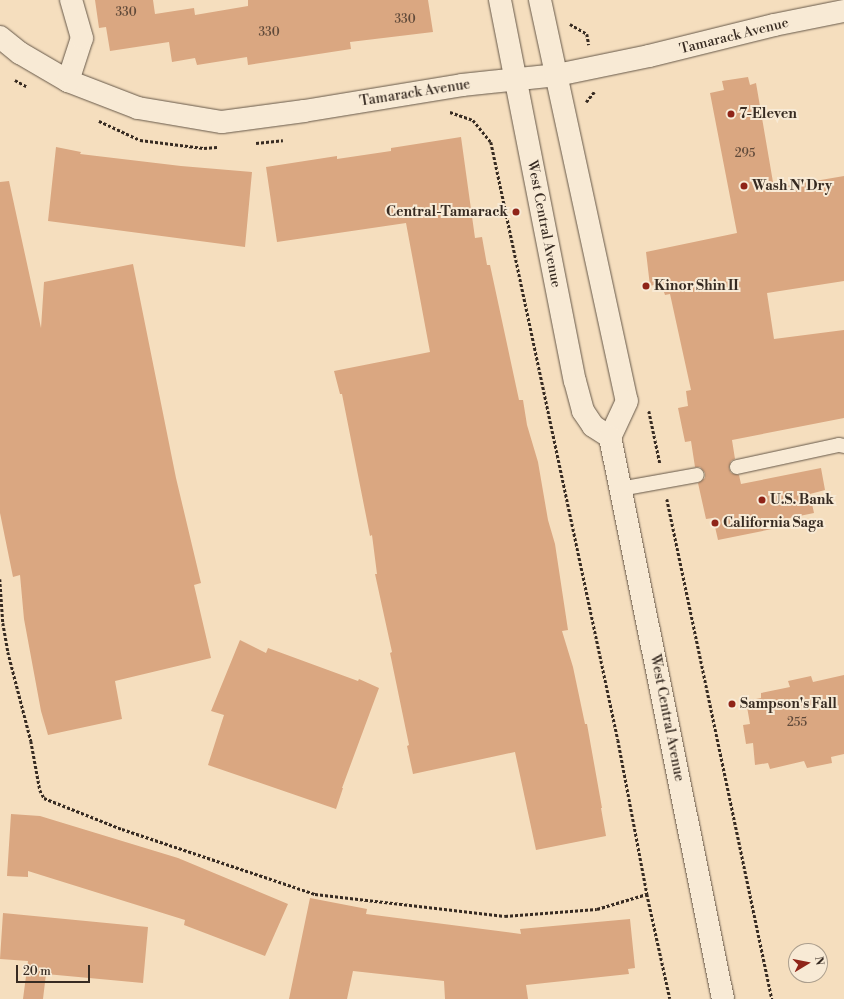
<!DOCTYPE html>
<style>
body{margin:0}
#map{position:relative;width:844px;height:999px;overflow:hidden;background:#f5debe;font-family:"Libre Bodoni",serif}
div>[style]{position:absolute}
.building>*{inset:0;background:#daa781}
.path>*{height:2.5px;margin-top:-1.25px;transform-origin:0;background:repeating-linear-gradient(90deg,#372b22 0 3px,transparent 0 5px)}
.roads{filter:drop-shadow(0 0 1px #665849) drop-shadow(0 0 1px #665849)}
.lane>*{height:14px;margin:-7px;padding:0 7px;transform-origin:7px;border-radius:7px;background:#f8ead5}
.street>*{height:22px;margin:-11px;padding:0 11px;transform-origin:11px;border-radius:11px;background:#f8ead5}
.secondary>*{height:22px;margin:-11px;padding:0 11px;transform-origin:11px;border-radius:11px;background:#f8ead5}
.dots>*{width:11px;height:11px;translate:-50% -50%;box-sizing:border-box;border:2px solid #f8ead5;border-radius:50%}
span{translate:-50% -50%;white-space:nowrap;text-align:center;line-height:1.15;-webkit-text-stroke:4px #f8ead5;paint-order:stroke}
.number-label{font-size:12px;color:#604a3a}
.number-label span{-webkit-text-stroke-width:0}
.street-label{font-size:14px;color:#372b22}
.poi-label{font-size:14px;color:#372b22;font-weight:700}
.left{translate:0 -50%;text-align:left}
.right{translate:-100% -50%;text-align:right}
.north{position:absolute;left:788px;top:943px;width:40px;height:40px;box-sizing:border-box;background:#f8ead5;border:1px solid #ab9e8d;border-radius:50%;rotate:80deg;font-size:11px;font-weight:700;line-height:16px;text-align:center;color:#372b22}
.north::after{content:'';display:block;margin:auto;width:14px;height:18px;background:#8f2418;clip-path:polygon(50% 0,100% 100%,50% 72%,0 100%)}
.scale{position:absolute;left:16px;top:965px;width:74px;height:18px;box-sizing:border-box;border:2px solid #372b22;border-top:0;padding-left:5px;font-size:12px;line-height:14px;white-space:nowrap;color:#372b22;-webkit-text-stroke:3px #f8ead5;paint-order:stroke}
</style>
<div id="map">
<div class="building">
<i style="clip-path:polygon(95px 0,153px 0,155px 14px,194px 8px,195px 15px,248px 6px,248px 0,428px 0,433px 32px,350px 42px,351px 49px,248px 65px,247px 57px,197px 65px,195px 58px,172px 62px,169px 42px,110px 51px,106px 27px,99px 28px)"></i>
<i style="clip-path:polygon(748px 77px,750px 85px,756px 83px,774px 188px,844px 176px,844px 281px,767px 293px,774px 339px,844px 330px,844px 418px,732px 440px,735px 459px,731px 461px,729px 468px,731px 473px,739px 475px,741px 484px,821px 468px,825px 490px,810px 494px,814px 513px,780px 520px,782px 527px,718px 540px,713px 518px,706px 519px,698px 483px,705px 478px,705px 473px,700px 467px,695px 467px,691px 441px,685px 442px,678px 408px,688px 406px,686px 391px,691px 390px,670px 294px,665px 295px,661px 283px,650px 286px,646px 252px,737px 233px,710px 93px,724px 90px,722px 81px)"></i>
<i style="clip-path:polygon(461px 137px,475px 238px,482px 237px,487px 265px,490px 265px,519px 400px,523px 400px,527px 425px,538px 462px,548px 520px,555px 544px,568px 630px,562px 631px,573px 667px,585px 724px,587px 724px,602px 808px,601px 808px,606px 836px,536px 850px,515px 752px,413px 774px,407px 746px,409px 745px,390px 653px,392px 652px,375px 574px,377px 574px,372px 535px,370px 536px,342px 394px,340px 394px,334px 371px,430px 352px,406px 223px,277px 242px,266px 167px,337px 156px,337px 159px,391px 151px,391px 148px)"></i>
<i style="clip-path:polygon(56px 147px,81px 152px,80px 154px,181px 166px,252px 172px,245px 247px,48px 221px)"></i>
<i style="clip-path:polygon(9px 181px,41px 328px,44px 282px,133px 264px,176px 478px,201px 583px,194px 585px,211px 658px,115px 681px,122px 719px,48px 735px,41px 711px,24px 619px,20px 575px,13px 577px,0 513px,0 182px)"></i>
<i style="clip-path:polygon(240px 640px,266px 653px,268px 648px,358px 681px,359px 679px,379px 688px,342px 788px,343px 788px,336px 809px,208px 765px,224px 715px,211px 711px)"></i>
<i style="clip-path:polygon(844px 675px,844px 754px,831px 757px,832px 763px,807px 768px,804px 761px,770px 769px,768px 763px,755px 765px,753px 743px,746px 744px,743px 725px,750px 724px,746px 701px,761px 698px,761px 693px,790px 687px,788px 681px,811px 676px,813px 682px)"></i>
<i style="clip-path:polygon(11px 814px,40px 816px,178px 858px,288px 904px,265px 956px,184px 925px,185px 920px,28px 871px,28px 877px,7px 876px)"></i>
<i style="clip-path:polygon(310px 898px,367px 909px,366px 914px,521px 934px,520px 929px,630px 919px,635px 968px,628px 969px,629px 974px,526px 985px,528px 999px,445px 999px,444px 981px,353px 971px,347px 999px,289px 999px)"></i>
<i style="clip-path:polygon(3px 913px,148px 927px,143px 983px,46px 974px,43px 999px,23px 999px,28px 961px,0 959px)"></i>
</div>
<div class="path">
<i style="left:570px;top:24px;width:20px;rotate:30deg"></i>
<i style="left:587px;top:34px;width:11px;rotate:80deg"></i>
<i style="left:15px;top:80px;width:13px;rotate:29deg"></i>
<i style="left:586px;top:102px;width:13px;rotate:-51deg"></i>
<i style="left:450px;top:112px;width:24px;rotate:19deg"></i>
<i style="left:473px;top:120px;width:28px;rotate:51deg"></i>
<i style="left:491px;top:142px;width:611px;rotate:78.01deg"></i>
<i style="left:618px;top:740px;width:157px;rotate:79.3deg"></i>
<i style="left:647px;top:894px;width:107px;rotate:77.6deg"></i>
<i style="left:99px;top:121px;width:45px;rotate:24.9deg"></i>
<i style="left:140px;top:140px;width:64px;rotate:7.1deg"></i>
<i style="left:204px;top:148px;width:13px;rotate:-4deg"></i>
<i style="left:256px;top:143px;width:27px;rotate:-6deg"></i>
<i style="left:649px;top:411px;width:53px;rotate:78.1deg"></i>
<i style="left:667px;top:499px;width:511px;rotate:78.14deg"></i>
<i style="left:0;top:579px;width:44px;rotate:86.1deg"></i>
<i style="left:3px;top:623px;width:29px;rotate:80deg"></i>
<i style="left:8px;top:652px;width:92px;rotate:75.5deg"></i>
<i style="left:31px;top:741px;width:50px;rotate:79.6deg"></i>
<i style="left:40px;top:790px;width:9px;rotate:63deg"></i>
<i style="left:44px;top:798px;width:84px;rotate:21.7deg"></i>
<i style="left:122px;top:829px;width:204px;rotate:18.6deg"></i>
<i style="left:315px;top:894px;width:191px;rotate:6.6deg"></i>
<i style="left:505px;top:916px;width:92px;rotate:-4.4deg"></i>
<i style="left:597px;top:909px;width:52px;rotate:-16.7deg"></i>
</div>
<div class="roads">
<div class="lane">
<i style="left:737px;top:467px;width:104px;rotate:-12.2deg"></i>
<i style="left:839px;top:445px;width:5px;rotate:11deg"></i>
<i style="left:620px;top:489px;width:78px;rotate:-10.3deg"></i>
</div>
<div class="street">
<i style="left:0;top:37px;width:26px;rotate:39deg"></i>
<i style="left:20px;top:53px;width:56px;rotate:30.3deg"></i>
<i style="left:68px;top:81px;width:75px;rotate:21.1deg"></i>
<i style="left:138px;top:108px;width:85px;rotate:9.5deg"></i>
<i style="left:222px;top:122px;width:83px;rotate:-7.6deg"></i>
<i style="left:304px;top:111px;width:160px;rotate:-9.3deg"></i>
<i style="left:462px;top:85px;width:96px;rotate:-6deg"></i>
<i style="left:557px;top:75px;width:94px;rotate:-11.7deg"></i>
<i style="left:649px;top:56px;width:129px;rotate:-13.9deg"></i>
<i style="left:774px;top:25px;width:71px;rotate:-11.3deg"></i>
<i style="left:68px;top:81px;width:45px;rotate:-72deg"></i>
<i style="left:82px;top:38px;width:40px;rotate:-106deg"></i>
</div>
<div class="secondary">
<i style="left:500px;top:0;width:388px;rotate:78.9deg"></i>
<i style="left:575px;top:381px;width:31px;rotate:75deg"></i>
<i style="left:583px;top:411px;width:18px;rotate:56deg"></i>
<i style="left:593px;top:426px;width:20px;rotate:33deg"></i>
<i style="left:540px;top:0;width:410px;rotate:77.8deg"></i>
<i style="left:627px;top:401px;width:40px;rotate:115deg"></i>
<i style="left:610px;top:437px;width:573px;rotate:78.63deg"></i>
</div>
</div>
<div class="dots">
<i style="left:731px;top:114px;background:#8f2418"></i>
<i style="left:744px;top:186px;background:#8f2418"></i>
<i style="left:516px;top:212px;background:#8f2418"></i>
<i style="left:646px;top:286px;background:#8f2418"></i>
<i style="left:762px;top:500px;background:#8f2418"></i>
<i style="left:715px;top:523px;background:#8f2418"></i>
<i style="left:732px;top:704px;background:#8f2418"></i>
</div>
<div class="number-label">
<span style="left:126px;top:13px">330</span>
<span style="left:405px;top:20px">330</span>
<span style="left:269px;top:33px">330</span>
<span style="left:745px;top:154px">295</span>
<span style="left:797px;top:723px">255</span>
</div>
<div class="street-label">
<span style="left:734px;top:36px;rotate:-14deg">Tamarack Avenue</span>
<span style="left:415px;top:93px;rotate:-9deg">Tamarack Avenue</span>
<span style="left:544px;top:224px;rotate:79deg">West Central Avenue</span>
<span style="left:667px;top:718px;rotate:79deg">West Central Avenue</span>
</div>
<div class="poi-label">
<span class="left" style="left:739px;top:114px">7-Eleven</span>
<span class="left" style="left:752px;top:186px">Wash N' Dry</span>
<span class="right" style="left:508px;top:212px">Central-Tamarack</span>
<span class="left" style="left:654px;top:286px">Kinor Shin II</span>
<span class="left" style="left:770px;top:500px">U.S. Bank</span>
<span class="left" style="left:723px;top:523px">California Saga</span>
<span class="left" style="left:740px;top:704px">Sampson's Fall</span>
</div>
<div class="north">N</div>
<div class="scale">20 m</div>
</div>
